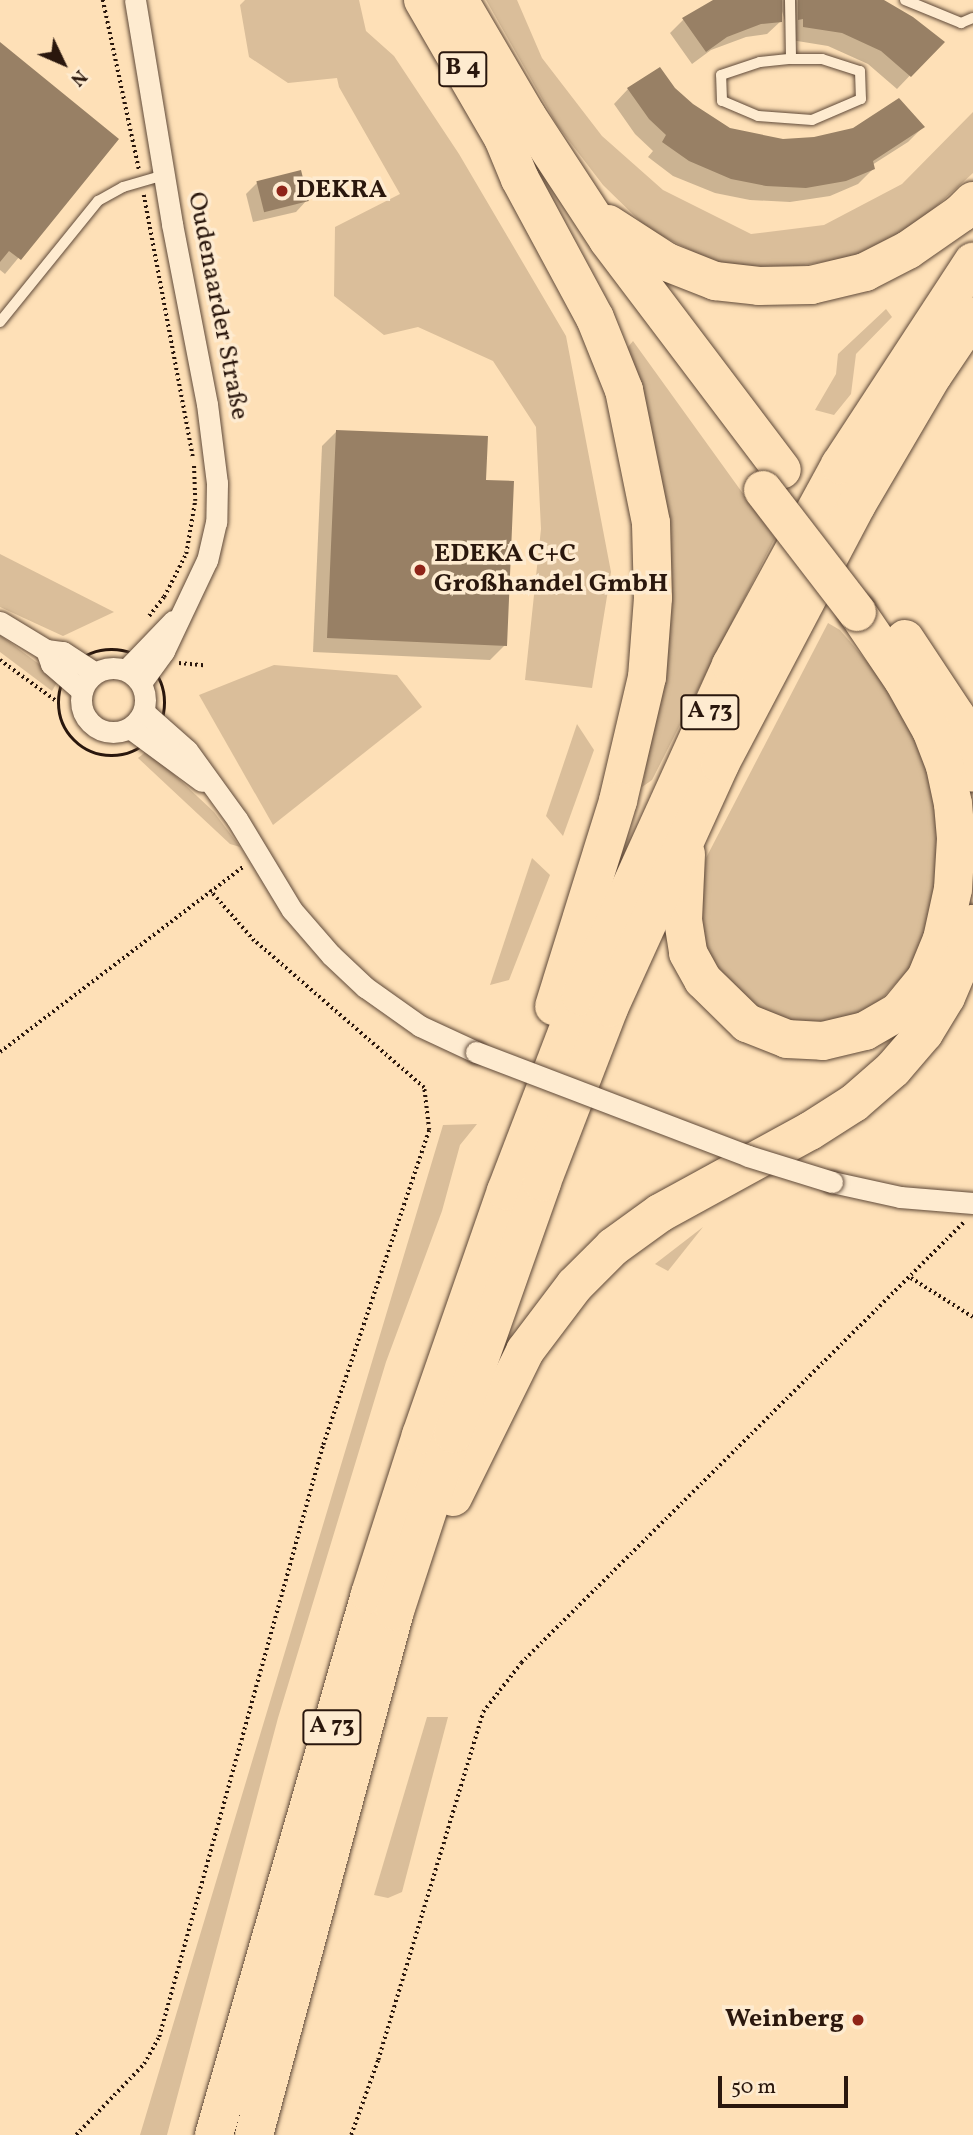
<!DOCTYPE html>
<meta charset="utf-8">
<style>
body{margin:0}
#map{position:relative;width:973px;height:2135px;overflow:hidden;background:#fee0b7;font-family:Vollkorn,serif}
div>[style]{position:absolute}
.green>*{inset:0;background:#dabe9a}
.shadow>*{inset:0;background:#0003}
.building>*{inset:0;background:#988065;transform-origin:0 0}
.path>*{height:3.5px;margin-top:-1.75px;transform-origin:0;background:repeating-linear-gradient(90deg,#2a170d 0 2px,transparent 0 5.5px)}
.path>.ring{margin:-1.75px;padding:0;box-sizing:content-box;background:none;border:3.5px solid #2a170d;border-radius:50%}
.roads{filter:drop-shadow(0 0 2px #5f4938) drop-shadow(0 0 2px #5f4938)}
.lane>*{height:10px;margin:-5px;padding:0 5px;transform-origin:5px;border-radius:5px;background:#feebd0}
.street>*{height:21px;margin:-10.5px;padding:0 10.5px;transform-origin:10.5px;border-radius:10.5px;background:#feebd0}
.street>.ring{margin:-10.5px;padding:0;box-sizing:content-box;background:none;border:21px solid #feebd0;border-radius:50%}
.highway>*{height:38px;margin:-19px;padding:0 19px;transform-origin:19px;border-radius:19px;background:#fee0b7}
.bridges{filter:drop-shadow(0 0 2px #5f4938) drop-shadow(0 0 2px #5f4938)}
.street-bridge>*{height:21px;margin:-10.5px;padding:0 10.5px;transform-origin:10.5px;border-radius:10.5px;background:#feebd0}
.highway-bridge>*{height:38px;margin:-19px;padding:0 19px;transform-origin:19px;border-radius:19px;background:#fee0b7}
.dots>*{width:19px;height:19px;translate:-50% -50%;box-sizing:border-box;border:4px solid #feebd0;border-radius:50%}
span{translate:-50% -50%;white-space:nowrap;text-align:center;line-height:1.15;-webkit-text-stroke:7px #feebd0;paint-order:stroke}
.shield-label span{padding:2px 5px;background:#feebd0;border:2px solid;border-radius:5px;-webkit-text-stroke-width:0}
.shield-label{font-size:24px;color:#2a170d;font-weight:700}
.poi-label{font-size:26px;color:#2a170d;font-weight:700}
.left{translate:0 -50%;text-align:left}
.right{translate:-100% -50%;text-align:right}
.street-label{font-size:26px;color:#2a170d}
.north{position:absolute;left:28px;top:28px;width:70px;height:70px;-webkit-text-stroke:5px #feebd0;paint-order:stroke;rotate:134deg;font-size:19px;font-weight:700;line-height:28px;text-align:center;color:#2a170d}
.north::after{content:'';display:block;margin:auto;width:24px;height:32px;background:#2a170d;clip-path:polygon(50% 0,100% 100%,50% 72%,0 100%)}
.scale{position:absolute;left:718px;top:2076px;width:130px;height:32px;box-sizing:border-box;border:4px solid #2a170d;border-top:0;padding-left:9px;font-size:21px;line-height:24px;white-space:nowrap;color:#2a170d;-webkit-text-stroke:5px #feebd0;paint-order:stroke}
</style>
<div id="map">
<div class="green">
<i style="clip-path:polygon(245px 0,359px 0,366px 31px,394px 56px,459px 154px,566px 336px,611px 572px,592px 688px,525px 680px,541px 529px,536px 427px,493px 361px,418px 327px,384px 335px,334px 296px,335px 227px,400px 194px,339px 87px,337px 78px,288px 83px,249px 57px,240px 5px)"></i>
<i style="clip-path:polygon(486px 0,517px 0,542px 58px,602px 136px,663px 190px,751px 234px,824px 225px,902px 184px,973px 112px,973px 173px,919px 222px,854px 257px,779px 269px,720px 265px,648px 229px,603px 185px,557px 125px)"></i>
<i style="clip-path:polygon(886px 309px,892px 317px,856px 354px,851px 394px,834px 415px,815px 410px,836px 374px,838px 354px)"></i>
<i style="clip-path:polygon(633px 341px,775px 538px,652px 780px,642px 787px,663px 679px,623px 353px)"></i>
<i style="clip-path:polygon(0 554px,114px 612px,63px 636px,0 607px)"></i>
<i style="clip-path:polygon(828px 623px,840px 630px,893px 692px,934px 781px,940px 865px,920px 957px,865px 1017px,788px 1033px,713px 979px,694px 919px,706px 858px)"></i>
<i style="clip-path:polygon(0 635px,59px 679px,52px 691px,0 652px)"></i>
<i style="clip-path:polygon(274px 665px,397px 675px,422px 707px,273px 825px,199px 695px)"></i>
<i style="clip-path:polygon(577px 724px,594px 750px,563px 836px,546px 816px)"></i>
<i style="clip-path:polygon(148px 750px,214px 812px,240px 847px,230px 844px,138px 758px)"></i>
<i style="clip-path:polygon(532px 858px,550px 875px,509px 980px,490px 985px)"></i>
<i style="clip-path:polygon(477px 1124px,460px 1145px,442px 1211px,386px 1362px,278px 1718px,167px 2135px,140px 2135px,443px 1125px)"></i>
<i style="clip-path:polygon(703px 1227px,668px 1271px,655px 1264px)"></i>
<i style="clip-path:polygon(427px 1717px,448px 1717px,402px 1892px,388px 1898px,374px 1895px)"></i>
</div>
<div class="shadow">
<i style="clip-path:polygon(720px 0,881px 0,942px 42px,897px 89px,868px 64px,828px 46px,791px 40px,781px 8px,781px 21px,767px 34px,746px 37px,711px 50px,692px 64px,670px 33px,683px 20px)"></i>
<i style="clip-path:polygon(0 44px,117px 139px,5px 274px,0 270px)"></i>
<i style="clip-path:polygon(628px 89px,674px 89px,692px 106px,729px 129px,783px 141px,923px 127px,908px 142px,872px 165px,873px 169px,858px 184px,830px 196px,790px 202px,750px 200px,715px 193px,673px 176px,648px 157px,653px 151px,635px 134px,614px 104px)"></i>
<i style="clip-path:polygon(257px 183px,307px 200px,296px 212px,253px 222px,246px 194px)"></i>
<i style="clip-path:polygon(336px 432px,505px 645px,490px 660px,313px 652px,322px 446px)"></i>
</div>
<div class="building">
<i style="clip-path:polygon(713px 0,782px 0,782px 22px,761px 24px,727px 37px,706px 52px,682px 18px)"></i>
<i style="clip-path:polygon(798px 0,884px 0,913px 17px,945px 42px,911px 77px,881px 51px,842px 33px,803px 27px,803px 19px,798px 20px)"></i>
<i style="clip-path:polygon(0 42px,119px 139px,21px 260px,9px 251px,0 262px)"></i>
<i style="clip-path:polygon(660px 67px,675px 88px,693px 104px,730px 128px,783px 139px,814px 137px,853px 128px,899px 98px,925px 127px,873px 161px,875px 169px,846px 181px,806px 188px,766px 186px,731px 179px,689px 161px,662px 142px,666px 135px,649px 119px,627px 88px)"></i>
<i style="left:301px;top:170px;width:32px;height:46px;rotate:76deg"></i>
<i style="clip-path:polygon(336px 430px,488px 436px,486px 480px,514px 481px,507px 646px,327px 638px)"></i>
</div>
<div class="path">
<i style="left:103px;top:0;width:174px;rotate:78deg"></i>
<i style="left:144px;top:195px;width:266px;rotate:79.4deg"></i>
<i style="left:149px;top:616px;width:24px;rotate:-52deg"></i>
<i style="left:164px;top:597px;width:48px;rotate:-62.9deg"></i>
<i style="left:186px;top:554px;width:54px;rotate:-80.4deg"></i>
<i style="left:195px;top:501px;width:38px;rotate:-92deg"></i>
<i class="ring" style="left:59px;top:650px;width:102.5px;height:102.5px"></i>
<i style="left:0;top:660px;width:73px;rotate:36.1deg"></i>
<i style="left:179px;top:663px;width:25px;rotate:5deg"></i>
<i style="left:0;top:1052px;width:305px;rotate:-37.3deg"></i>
<i style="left:911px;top:1278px;width:73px;rotate:32.2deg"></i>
<i style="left:76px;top:2135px;width:98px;rotate:-46.2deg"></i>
<i style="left:144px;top:2064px;width:31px;rotate:-61deg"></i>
<i style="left:159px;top:2037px;width:614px;rotate:-74.52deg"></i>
<i style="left:323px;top:1445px;width:332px;rotate:-71.4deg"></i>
<i style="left:429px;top:1130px;width:42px;rotate:-96.8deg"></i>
<i style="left:424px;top:1088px;width:225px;rotate:-139.1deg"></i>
<i style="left:254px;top:941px;width:67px;rotate:-131.3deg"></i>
<i style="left:351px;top:2135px;width:80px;rotate:-70.2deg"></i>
<i style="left:378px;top:2060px;width:363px;rotate:-73.2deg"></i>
<i style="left:483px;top:1712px;width:62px;rotate:-52.2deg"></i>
<i style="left:521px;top:1663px;width:626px;rotate:-44.87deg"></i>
</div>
<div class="roads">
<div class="lane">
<i style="left:790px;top:0;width:59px;rotate:89deg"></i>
<i style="left:905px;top:0;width:61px;rotate:22.3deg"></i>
<i style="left:961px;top:23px;width:13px;rotate:-23deg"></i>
<i style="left:791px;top:59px;width:31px"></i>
<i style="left:822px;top:59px;width:40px;rotate:18deg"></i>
<i style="left:860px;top:71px;width:28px;rotate:88deg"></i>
<i style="left:861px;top:99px;width:53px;rotate:156.8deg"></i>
<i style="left:812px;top:120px;width:54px;rotate:-175.8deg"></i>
<i style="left:758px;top:116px;width:39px;rotate:-157deg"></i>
<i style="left:722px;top:101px;width:26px;rotate:-92deg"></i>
<i style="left:721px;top:75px;width:41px;rotate:-18.4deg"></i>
<i style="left:760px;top:62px;width:31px;rotate:-6deg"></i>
<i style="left:0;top:322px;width:156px;rotate:-51deg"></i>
<i style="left:98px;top:201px;width:29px;rotate:-29deg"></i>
<i style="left:123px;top:187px;width:43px;rotate:-16.3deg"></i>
</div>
<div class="street">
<i style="left:135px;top:0;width:227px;rotate:80.6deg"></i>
<i style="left:172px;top:224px;width:183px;rotate:79deg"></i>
<i style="left:207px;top:404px;width:80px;rotate:82.8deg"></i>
<i style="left:217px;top:483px;width:39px;rotate:91deg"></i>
<i style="left:216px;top:522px;width:39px;rotate:103deg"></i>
<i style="left:207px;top:560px;width:101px;rotate:115.3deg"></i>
<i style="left:164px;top:651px;width:39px;rotate:126deg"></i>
<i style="left:0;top:622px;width:54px;rotate:31.3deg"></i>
<i style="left:46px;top:650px;width:17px;rotate:7deg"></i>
<i style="left:63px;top:652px;width:38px;rotate:33deg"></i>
<i style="left:46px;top:650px;width:15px;rotate:70deg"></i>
<i style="left:51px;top:664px;width:41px;rotate:41.1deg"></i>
<i class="ring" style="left:81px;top:668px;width:43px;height:43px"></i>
<i style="left:126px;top:670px;width:68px;rotate:-46.2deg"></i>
<i style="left:144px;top:712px;width:57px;rotate:41.5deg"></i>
<i style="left:187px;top:750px;width:85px;rotate:54.1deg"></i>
<i style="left:237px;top:819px;width:106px;rotate:58.9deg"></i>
<i style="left:292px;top:910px;width:60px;rotate:49.1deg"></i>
<i style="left:331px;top:955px;width:47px;rotate:43.3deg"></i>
<i style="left:365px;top:987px;width:67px;rotate:35.3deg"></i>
<i style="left:420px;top:1026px;width:62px;rotate:24.9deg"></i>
<i style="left:130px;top:728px;width:89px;rotate:36.4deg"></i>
<i style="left:832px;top:1182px;width:70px;rotate:12.4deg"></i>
<i style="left:900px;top:1197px;width:73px;rotate:4.7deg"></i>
</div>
<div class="highway">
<i style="left:423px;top:0;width:160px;rotate:59.9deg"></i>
<i style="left:503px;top:138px;width:44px;rotate:67.5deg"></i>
<i style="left:520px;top:179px;width:158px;rotate:61.7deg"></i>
<i style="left:595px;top:318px;width:78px;rotate:68.1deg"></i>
<i style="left:624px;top:390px;width:136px;rotate:78.5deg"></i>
<i style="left:651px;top:523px;width:75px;rotate:88.5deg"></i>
<i style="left:653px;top:598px;width:79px;rotate:94.3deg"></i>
<i style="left:647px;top:677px;width:127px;rotate:103.2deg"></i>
<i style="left:618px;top:801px;width:215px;rotate:107.3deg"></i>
<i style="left:459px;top:0;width:134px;rotate:59.6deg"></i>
<i style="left:527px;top:116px;width:148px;rotate:56.8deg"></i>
<i style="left:608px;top:240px;width:288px;rotate:52.9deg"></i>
<i style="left:608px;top:224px;width:70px;rotate:32.8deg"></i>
<i style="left:667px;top:262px;width:52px;rotate:21.6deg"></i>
<i style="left:715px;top:281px;width:44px;rotate:6.5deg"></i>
<i style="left:759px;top:286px;width:52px;rotate:-1.1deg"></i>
<i style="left:811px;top:285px;width:56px;rotate:-13.5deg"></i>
<i style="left:865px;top:272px;width:48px;rotate:-27.1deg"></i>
<i style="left:908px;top:250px;width:65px;rotate:-34.9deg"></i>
<i style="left:961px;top:213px;width:17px;rotate:-45deg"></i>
<i style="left:905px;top:639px;width:92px;rotate:56.5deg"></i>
<i style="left:956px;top:716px;width:59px;rotate:73.4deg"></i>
<i style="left:686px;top:854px;width:66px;rotate:92.6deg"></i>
<i style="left:683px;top:920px;width:33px;rotate:81deg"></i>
<i style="left:688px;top:953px;width:31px;rotate:61deg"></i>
<i style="left:703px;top:980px;width:62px;rotate:44.3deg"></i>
<i style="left:747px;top:1023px;width:43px;rotate:21.8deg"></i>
<i style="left:787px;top:1039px;width:36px;rotate:3deg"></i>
<i style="left:823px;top:1041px;width:43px;rotate:-13.4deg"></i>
<i style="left:865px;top:1031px;width:38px;rotate:-30deg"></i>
<i style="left:898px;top:1012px;width:44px;rotate:-50.5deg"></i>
<i style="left:926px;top:978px;width:42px;rotate:-67.7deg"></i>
<i style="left:942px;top:939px;width:51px;rotate:-77.6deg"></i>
<i style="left:953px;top:889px;width:51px;rotate:-86.6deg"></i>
<i style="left:956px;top:838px;width:34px;rotate:-95deg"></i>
<i style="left:953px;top:804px;width:39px;rotate:-102deg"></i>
<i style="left:945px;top:766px;width:39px;rotate:-111deg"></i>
<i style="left:931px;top:730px;width:57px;rotate:-119.2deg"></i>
<i style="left:903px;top:680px;width:82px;rotate:-124.1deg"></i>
<i style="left:453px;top:1497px;width:163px;rotate:-63.7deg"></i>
<i style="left:525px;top:1351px;width:83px;rotate:-52.9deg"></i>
<i style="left:575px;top:1285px;width:54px;rotate:-45deg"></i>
<i style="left:613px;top:1247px;width:58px;rotate:-35.9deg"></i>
<i style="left:660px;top:1213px;width:171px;rotate:-28.7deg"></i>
<i style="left:810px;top:1131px;width:52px;rotate:-32.5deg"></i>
<i style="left:854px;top:1103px;width:52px;rotate:-41.1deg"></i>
<i style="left:893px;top:1069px;width:48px;rotate:-49.3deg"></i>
<i style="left:924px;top:1033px;width:42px;rotate:-58.6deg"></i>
<i style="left:946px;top:997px;width:51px;rotate:-66.9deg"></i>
<i style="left:966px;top:950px;width:27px;rotate:-75deg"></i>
<i style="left:214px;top:2135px;width:563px;rotate:-73.91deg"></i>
<i style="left:370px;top:1594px;width:167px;rotate:-72.2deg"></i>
<i style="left:421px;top:1435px;width:258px;rotate:-70.8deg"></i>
<i style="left:506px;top:1191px;width:209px;rotate:-69deg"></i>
<i style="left:581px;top:996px;width:363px;rotate:-65.6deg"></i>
<i style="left:731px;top:665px;width:228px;rotate:-61.4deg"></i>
<i style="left:840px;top:465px;width:243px;rotate:-56.8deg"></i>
<i style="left:254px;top:2135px;width:543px;rotate:-74.94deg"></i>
<i style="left:395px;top:1611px;width:186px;rotate:-71.9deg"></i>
<i style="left:453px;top:1434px;width:267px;rotate:-70.5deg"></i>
<i style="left:542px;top:1182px;width:186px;rotate:-68.9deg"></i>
<i style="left:609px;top:1008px;width:268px;rotate:-65.5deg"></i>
<i style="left:720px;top:764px;width:292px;rotate:-62.2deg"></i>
<i style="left:856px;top:506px;width:152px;rotate:-59.6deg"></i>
<i style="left:933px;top:375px;width:71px;rotate:-55.9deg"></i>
</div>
</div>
<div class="bridges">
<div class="street-bridge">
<i style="left:476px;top:1052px;width:291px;rotate:20.9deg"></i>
<i style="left:748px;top:1156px;width:88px;rotate:17.2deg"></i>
</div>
<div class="highway-bridge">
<i style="left:763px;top:490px;width:154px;rotate:52.4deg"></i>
</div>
</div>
<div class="dots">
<i style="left:282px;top:191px;background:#8f2418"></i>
<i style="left:420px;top:570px;background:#8f2418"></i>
<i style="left:858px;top:2020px;background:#8f2418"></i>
</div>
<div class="shield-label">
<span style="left:463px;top:69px">B 4</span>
<span style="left:710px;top:712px">A 73</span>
<span style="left:332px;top:1727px">A 73</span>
</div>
<div class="poi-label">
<span class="left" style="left:296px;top:191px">DEKRA</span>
<span class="left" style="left:434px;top:570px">EDEKA C+C<br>Großhandel GmbH</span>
<span class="right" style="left:844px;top:2020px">Weinberg</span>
</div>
<div class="street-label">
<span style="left:217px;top:306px;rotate:79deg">Oudenaarder Straße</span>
</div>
<div class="north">N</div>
<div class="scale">50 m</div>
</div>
